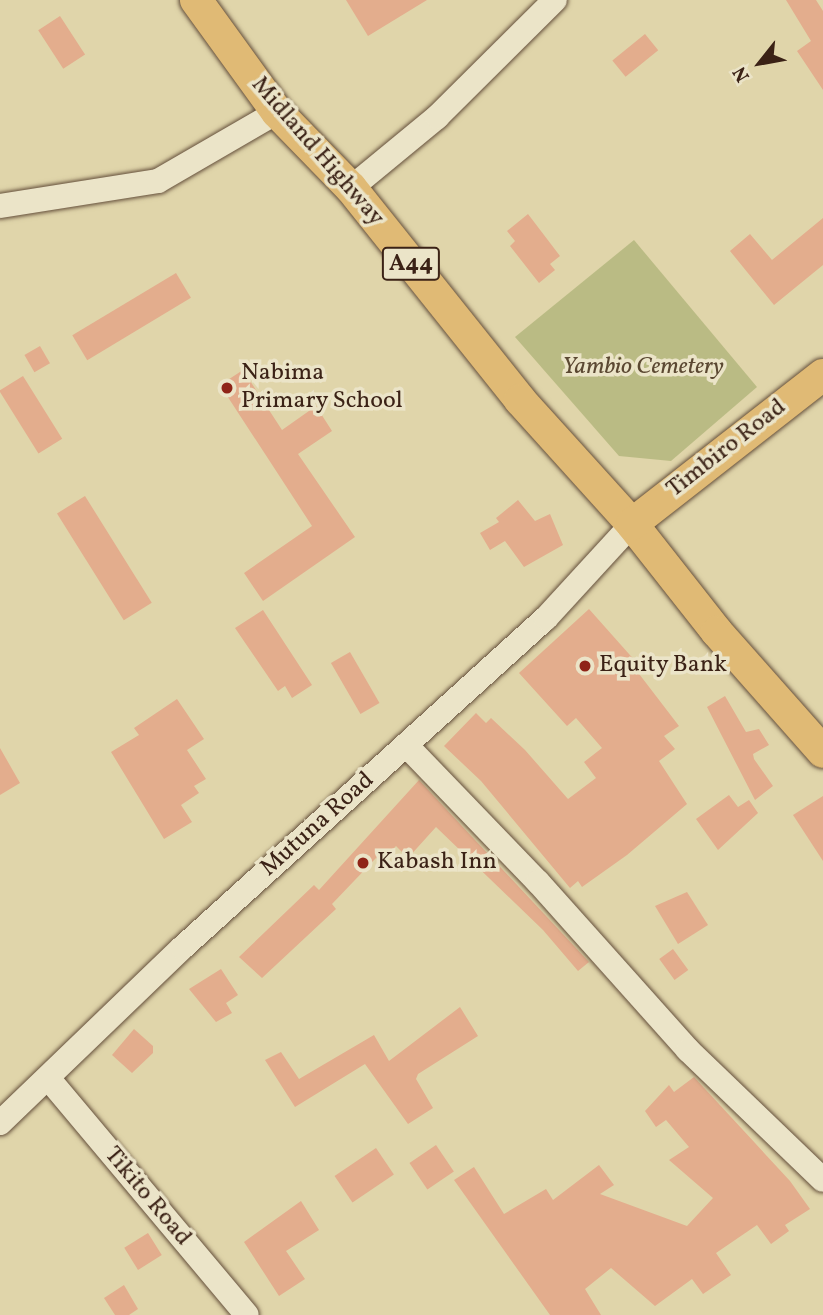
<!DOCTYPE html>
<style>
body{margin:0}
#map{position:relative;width:823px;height:1315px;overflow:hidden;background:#e0d5aa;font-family:Vollkorn,serif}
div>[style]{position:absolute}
.green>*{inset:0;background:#babb84}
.building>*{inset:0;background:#e3ad8d;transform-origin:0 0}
.roads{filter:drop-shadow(0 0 2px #644f3b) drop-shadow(0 0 2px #644f3b)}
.minor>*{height:24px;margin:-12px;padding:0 12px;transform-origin:12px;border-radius:12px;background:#ebe4c8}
.major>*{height:32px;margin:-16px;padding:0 16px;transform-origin:16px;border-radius:16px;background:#e0ba75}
.dots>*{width:19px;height:19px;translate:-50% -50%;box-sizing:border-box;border:4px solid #ebe4c8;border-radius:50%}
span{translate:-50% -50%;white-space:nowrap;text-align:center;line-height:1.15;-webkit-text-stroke:7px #ebe4c8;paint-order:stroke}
.shield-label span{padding:2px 5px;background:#ebe4c8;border:2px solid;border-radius:5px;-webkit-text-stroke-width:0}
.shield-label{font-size:23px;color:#3b2216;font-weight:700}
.street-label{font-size:24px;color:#3b2216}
.park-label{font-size:24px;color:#5b4832;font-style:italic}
.poi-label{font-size:24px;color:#3b2216}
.left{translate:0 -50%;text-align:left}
.north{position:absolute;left:725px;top:28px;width:70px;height:70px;-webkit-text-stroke:5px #ebe4c8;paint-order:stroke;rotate:239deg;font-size:19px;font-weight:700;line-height:28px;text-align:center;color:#3b2216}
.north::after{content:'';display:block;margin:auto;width:24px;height:32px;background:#3b2216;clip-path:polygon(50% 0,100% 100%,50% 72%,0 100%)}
</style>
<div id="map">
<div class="green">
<i style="clip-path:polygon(634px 240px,757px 387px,671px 461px,619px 456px,515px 337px)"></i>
</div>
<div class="building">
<i style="clip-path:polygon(346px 0,427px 0,368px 36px)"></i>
<i style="clip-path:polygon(786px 0,816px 0,823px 11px,823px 90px,797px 51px,811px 41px)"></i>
<i style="left:60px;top:16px;width:46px;height:26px;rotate:57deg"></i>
<i style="left:645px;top:34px;width:21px;height:42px;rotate:51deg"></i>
<i style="clip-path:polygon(528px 214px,560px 256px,550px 264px,555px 270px,539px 283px,510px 246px,515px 241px,507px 231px)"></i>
<i style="clip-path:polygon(823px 218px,823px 265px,774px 305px,730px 251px,750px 234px,772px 260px)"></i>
<i style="left:176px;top:273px;width:29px;height:121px;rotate:59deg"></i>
<i style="left:40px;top:346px;width:20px;height:18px;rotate:60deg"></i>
<i style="clip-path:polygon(243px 370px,282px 430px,316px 406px,332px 431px,298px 454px,355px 537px,263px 601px,244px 573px,312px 526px,220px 385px)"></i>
<i style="left:23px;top:376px;width:74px;height:28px;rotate:58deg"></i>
<i style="left:85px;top:496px;width:126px;height:33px;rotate:58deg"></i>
<i style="clip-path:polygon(518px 500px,535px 521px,550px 514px,563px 545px,524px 567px,505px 541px,490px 550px,480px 533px,499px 522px,496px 518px)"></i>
<i style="clip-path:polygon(589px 609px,637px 663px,633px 666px,679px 726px,664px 736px,675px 749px,659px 761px,687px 804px,627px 855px,582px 887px,578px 881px,570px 888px,481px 781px,444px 746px,476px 713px,486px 723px,491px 718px,525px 750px,568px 799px,596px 778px,584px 762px,602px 748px,576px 718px,567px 726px,519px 673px)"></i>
<i style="clip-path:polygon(263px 610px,312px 685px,292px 698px,285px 686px,278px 691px,235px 628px)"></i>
<i style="left:350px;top:652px;width:59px;height:22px;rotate:60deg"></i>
<i style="clip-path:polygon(725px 696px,746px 732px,759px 729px,769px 745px,753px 754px,754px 759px,773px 786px,755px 800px,707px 707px)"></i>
<i style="clip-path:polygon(177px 699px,204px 739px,187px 750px,206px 779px,194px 786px,199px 793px,181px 805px,192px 822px,164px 839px,111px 752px,139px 735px,134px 728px)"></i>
<i style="clip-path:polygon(0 748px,20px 783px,0 795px)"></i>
<i style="clip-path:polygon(419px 780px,589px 962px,578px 971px,543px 930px,436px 827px,408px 858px,396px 846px,381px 862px,376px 858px,332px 904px,336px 909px,262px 978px,239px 957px,314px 885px,319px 890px)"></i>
<i style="clip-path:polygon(729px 795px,738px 807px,749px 800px,758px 813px,718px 850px,696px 819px)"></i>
<i style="clip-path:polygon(823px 796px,823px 861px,793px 815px)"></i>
<i style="clip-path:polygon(687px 892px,708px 925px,678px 944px,655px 906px)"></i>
<i style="left:673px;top:949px;width:26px;height:17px;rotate:54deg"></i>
<i style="clip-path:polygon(221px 969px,238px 995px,226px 1003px,232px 1013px,216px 1022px,189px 989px)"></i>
<i style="clip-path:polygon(460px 1007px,478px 1036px,418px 1074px,416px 1079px,433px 1108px,408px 1124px,365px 1064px,295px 1107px,265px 1060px,281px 1052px,299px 1079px,374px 1035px,389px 1061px)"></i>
<i style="clip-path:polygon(134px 1029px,153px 1046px,153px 1053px,132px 1073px,112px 1055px)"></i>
<i style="clip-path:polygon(694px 1077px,790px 1181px,810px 1209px,785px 1225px,789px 1231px,771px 1244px,757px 1225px,716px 1253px,731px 1275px,703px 1294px,692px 1279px,655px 1306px,611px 1268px,585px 1289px,601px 1315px,550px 1315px,454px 1180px,474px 1167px,504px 1214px,546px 1189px,553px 1200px,599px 1165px,614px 1185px,600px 1194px,687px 1226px,713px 1198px,669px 1160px,689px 1147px,666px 1120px,656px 1127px,645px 1111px,669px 1085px,674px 1092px)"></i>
<i style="left:436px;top:1145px;width:32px;height:32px;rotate:56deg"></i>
<i style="left:376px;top:1148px;width:32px;height:50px;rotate:56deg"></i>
<i style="clip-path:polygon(301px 1201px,319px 1230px,286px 1251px,305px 1279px,279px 1296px,244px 1242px)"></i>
<i style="left:148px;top:1233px;width:26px;height:28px;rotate:58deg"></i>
<i style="clip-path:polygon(124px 1285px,138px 1309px,129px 1315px,115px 1315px,104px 1298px)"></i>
</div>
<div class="roads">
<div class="minor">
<i style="left:351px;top:188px;width:112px;rotate:-39.5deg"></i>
<i style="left:437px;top:117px;width:166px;rotate:-44.8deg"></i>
<i style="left:0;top:206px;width:160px;rotate:-9deg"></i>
<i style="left:158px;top:181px;width:138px;rotate:-30.1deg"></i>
<i style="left:406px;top:745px;width:190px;rotate:46.1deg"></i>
<i style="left:538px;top:882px;width:225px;rotate:48.2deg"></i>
<i style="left:688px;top:1050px;width:187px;rotate:43.9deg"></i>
<i style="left:48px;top:1078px;width:309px;rotate:50deg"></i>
<i style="left:0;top:1123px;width:252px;rotate:-43.9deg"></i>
<i style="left:182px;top:948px;width:491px;rotate:-42.2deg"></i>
<i style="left:546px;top:618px;width:127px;rotate:-47.5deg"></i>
</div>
<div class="major">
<i style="left:196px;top:0;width:138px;rotate:54.1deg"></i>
<i style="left:277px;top:112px;width:106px;rotate:45.8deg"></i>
<i style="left:351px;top:188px;width:271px;rotate:51.4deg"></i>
<i style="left:520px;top:400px;width:167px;rotate:47.9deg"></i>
<i style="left:632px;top:524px;width:137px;rotate:51.8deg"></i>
<i style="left:717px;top:632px;width:160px;rotate:48.5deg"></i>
<i style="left:632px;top:524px;width:242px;rotate:-38deg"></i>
</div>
</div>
<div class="dots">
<i style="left:227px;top:388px;background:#8f2418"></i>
<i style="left:585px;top:666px;background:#8f2418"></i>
<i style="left:363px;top:863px;background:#8f2418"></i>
</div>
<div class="shield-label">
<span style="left:411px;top:264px">A44</span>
</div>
<div class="street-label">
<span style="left:317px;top:152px;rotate:49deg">Midland Highway</span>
<span style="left:727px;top:449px;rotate:-38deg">Timbiro Road</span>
<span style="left:318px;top:825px;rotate:-42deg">Mutuna Road</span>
<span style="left:147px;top:1197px;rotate:50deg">Tikito Road</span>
</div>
<div class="park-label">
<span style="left:643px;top:368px">Yambio Cemetery</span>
</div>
<div class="poi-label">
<span class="left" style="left:241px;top:388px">Nabima<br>Primary School</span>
<span class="left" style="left:599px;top:666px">Equity Bank</span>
<span class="left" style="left:377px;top:863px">Kabash Inn</span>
</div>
<div class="north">N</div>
</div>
